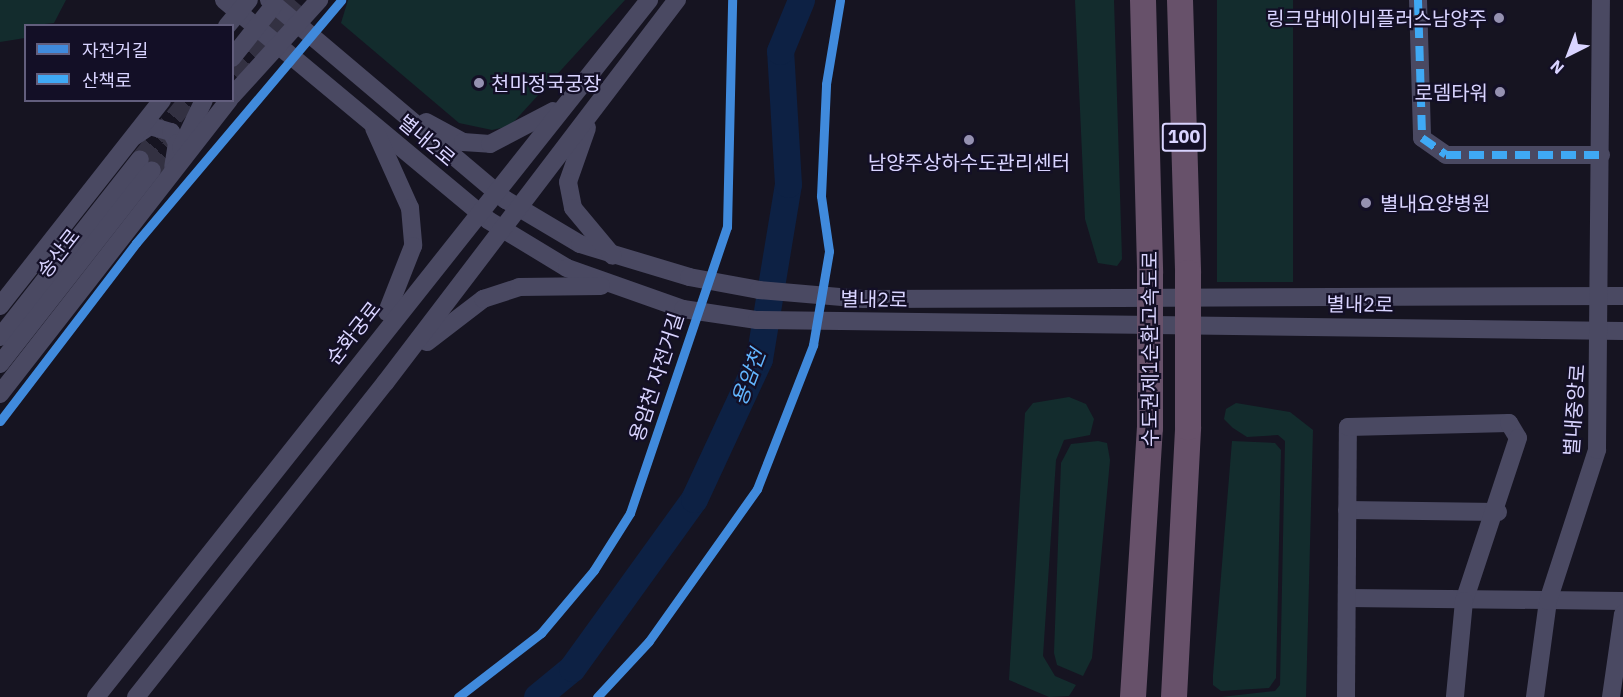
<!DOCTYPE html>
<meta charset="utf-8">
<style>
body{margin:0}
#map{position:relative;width:1623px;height:697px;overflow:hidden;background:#161421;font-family:"IBM Plex Sans","Noto Sans KR",sans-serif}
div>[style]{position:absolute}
.green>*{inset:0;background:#132c2d;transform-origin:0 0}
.river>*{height:27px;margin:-13.5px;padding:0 13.5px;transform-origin:13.5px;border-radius:13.5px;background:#0d2144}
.minor-tunnel>*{height:18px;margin-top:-9px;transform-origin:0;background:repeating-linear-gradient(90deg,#333142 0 18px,transparent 0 27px)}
.minor>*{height:18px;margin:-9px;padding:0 9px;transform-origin:9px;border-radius:9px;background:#4a4962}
.highway>*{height:26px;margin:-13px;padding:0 13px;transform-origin:13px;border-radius:13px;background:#67516a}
.highway-bridge>*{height:26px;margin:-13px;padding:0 13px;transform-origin:13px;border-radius:13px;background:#67516a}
.quiet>*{height:8px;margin-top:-4px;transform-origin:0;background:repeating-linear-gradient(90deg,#3fa9f5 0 15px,transparent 0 23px)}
.cycleway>*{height:9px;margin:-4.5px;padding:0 4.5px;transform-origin:4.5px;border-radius:4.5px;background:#408adc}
.dots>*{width:16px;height:16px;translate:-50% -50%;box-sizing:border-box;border:3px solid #130f26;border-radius:50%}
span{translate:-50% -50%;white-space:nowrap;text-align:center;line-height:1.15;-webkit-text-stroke:4.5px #130f26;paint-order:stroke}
.shield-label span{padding:2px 4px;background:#130f26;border:2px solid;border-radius:4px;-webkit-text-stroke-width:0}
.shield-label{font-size:18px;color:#d9d4ff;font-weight:700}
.poi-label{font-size:20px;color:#d9d4ff}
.right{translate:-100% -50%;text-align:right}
.left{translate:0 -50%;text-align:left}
.street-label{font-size:20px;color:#d9d4ff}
.water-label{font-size:21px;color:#62b6ff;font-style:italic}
.legend{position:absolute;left:24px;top:24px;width:210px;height:78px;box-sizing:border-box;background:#130f26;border:2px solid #625e7d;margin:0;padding:8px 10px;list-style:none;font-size:18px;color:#d9d4ff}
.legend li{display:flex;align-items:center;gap:12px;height:30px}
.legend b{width:30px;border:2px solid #625e7d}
.north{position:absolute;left:1539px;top:24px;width:60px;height:60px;-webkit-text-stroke:4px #130f26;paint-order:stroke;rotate:222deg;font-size:16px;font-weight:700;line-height:24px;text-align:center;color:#d9d4ff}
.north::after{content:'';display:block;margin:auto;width:21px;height:27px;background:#d9d4ff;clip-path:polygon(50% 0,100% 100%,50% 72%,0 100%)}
</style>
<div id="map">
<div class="green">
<i style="clip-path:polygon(0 0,66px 0,54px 23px,26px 26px,25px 38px,0 42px)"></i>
<i style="clip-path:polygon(348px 0,625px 0,510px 126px,492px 130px,459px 123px,341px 23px)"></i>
<i style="clip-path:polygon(1075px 0,1114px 0,1122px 259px,1117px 266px,1098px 263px,1085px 219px)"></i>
<i style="left:1217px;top:0;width:76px;height:282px"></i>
<i style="clip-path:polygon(1069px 397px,1086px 404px,1094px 419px,1090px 435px,1064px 440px,1056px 460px,1043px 656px,1055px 676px,1076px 685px,1069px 696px,1049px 697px,1009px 680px,1025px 413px,1033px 403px)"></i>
<i style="clip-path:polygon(1236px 403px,1290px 412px,1313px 430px,1306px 697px,1221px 697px,1275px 691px,1280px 685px,1285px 441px,1278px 435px,1247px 437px,1233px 428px,1224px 419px,1226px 409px)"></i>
<i style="clip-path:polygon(1098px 441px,1107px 443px,1110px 460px,1092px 658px,1083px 676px,1057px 665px,1054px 653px,1061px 463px,1071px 444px)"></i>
<i style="clip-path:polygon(1232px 441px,1275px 443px,1281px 450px,1276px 678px,1269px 688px,1221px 691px,1213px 685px,1213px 675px)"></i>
</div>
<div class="river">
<i style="left:537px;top:697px;width:45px;rotate:-39.6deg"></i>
<i style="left:572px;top:668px;width:208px;rotate:-54.2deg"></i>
<i style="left:694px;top:499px;width:154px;rotate:-65.1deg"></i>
<i style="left:759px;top:359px;width:177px;rotate:-80.6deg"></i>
<i style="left:788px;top:184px;width:133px;rotate:-93.4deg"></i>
<i style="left:780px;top:51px;width:55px;rotate:-67.6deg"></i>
</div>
<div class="minor-tunnel">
<i style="left:232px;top:73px;width:96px;rotate:-49.2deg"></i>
<i style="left:140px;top:159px;width:76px;rotate:-50.9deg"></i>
<i style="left:152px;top:170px;width:47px;rotate:-50.2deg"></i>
</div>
<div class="minor">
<i style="left:224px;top:0;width:344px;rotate:39.8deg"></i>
<i style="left:488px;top:220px;width:92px;rotate:31.3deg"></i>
<i style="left:567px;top:268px;width:123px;rotate:19.5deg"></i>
<i style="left:683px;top:309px;width:75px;rotate:8.5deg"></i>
<i style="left:757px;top:320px;width:866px;rotate:0.73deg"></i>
<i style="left:269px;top:0;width:310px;rotate:40.2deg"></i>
<i style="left:506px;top:200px;width:86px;rotate:30.7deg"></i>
<i style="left:580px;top:244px;width:114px;rotate:16.8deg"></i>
<i style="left:689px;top:277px;width:71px;rotate:10.5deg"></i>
<i style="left:759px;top:290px;width:104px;rotate:4.9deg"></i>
<i style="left:863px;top:299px;width:760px;rotate:-0.23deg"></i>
<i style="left:1418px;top:0;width:138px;rotate:88.3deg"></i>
<i style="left:1422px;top:138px;width:29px;rotate:35deg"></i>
<i style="left:1446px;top:155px;width:155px"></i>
<i style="left:227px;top:26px;width:34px;rotate:-50deg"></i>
<i style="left:232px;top:58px;width:68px;rotate:-51.6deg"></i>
<i style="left:232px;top:96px;width:130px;rotate:-47.8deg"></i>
<i style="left:426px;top:122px;width:42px;rotate:28.4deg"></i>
<i style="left:463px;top:142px;width:27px;rotate:4deg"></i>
<i style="left:490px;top:144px;width:71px;rotate:-27.6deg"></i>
<i style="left:374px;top:128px;width:88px;rotate:65.8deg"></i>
<i style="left:410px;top:208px;width:38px;rotate:85deg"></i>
<i style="left:413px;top:246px;width:71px;rotate:111.5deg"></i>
<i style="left:587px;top:128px;width:57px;rotate:109.4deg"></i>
<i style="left:568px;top:182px;width:26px;rotate:79deg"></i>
<i style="left:573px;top:208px;width:62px;rotate:50.2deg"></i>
<i style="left:135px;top:136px;width:18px;rotate:-34deg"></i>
<i style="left:150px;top:126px;width:22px;rotate:16deg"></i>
<i style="left:171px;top:132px;width:13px;rotate:61deg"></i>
<i style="left:177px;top:143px;width:24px;rotate:99deg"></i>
<i style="left:181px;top:148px;width:53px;rotate:-64.4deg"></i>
<i style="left:0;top:306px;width:262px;rotate:-51.8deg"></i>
<i style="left:0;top:337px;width:226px;rotate:-51.8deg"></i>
<i style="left:427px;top:342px;width:71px;rotate:-37.5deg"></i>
<i style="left:483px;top:299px;width:38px;rotate:-18deg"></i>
<i style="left:519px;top:287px;width:82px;rotate:-0.7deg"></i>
<i style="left:0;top:364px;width:246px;rotate:-51.9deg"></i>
<i style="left:0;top:394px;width:373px;rotate:-52.1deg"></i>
<i style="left:1347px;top:510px;width:151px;rotate:0.8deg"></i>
<i style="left:1347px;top:598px;width:276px;rotate:0.6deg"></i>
<i style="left:96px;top:697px;width:890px;rotate:-51.57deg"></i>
<i style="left:136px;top:697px;width:401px;rotate:-51.6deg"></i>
<i style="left:385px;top:383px;width:482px;rotate:-52.7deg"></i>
<i style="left:1346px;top:697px;width:270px;rotate:-89.6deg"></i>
<i style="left:1348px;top:427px;width:161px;rotate:-1.4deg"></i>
<i style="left:1509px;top:423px;width:17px;rotate:59deg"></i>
<i style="left:1518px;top:438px;width:172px;rotate:108.3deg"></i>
<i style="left:1464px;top:601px;width:96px;rotate:95.4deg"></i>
<i style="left:1535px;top:697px;width:97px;rotate:-82.3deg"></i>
<i style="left:1548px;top:601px;width:159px;rotate:-72deg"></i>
<i style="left:1597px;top:450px;width:450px;rotate:-89.5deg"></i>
<i style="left:1611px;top:697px;width:84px;rotate:-81.8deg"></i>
</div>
<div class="highway">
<i style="left:1143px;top:0;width:273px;rotate:88.5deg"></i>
<i style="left:1180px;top:0;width:273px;rotate:88.3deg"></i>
<i style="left:1133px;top:697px;width:270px;rotate:-86.4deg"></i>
<i style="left:1174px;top:697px;width:270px;rotate:-87deg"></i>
</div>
<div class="highway-bridge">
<i style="left:1188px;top:273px;width:154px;rotate:90deg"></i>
<i style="left:1150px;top:428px;width:155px;rotate:-90deg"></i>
</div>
<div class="quiet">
<i style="left:1418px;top:0;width:138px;rotate:88.3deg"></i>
<i style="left:1422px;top:138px;width:29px;rotate:35deg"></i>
<i style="left:1446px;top:155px;width:155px"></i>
</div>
<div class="cycleway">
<i style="left:0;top:421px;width:224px;rotate:-52.6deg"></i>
<i style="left:136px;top:243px;width:318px;rotate:-49.8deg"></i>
<i style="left:458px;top:697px;width:105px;rotate:-37.6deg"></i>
<i style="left:541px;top:633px;width:82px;rotate:-49.9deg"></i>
<i style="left:594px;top:570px;width:67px;rotate:-57.7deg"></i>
<i style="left:630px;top:513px;width:302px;rotate:-71.3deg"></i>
<i style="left:727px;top:227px;width:227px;rotate:-88.7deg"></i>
<i style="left:597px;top:697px;width:76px;rotate:-47.1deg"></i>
<i style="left:649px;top:641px;width:186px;rotate:-54.6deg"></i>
<i style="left:757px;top:489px;width:155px;rotate:-68.7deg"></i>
<i style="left:813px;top:345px;width:95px;rotate:-80.3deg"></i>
<i style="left:829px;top:251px;width:56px;rotate:-98.3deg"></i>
<i style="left:821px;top:196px;width:112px;rotate:-87.4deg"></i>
<i style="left:826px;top:84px;width:85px;rotate:-80.5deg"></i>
</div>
<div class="dots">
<i style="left:1499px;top:18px;background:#9591b1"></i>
<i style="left:479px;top:83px;background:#9591b1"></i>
<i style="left:1500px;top:92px;background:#9591b1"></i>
<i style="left:969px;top:140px;background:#9591b1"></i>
<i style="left:1366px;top:203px;background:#9591b1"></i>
</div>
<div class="shield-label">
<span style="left:1184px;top:137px">100</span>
</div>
<div class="poi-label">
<span class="right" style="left:1487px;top:18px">링크맘베이비플러스남양주</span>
<span class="left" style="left:491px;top:83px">천마정국궁장</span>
<span class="right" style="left:1488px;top:92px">로뎀타워</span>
<span style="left:969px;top:162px">남양주상하수도관리센터</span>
<span class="left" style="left:1380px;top:203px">별내요양병원</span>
</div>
<div class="street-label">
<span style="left:427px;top:140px;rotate:40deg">별내2로</span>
<span style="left:58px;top:253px;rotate:-52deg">송산로</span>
<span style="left:874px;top:299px;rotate:1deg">별내2로</span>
<span style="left:1360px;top:304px;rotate:1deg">별내2로</span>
<span style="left:353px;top:333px;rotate:-52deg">순화궁로</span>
<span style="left:1149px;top:349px;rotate:-90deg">수도권제1순환고속도로</span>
<span style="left:656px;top:377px;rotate:-72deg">용암천 자전거길</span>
<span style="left:1574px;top:410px;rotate:-86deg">별내중앙로</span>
</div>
<div class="water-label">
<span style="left:748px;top:377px;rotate:-69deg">용암천</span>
</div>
<ul class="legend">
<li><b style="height:8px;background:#408adc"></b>자전거길</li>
<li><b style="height:8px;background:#3fa9f5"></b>산책로</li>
</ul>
<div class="north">N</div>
</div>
